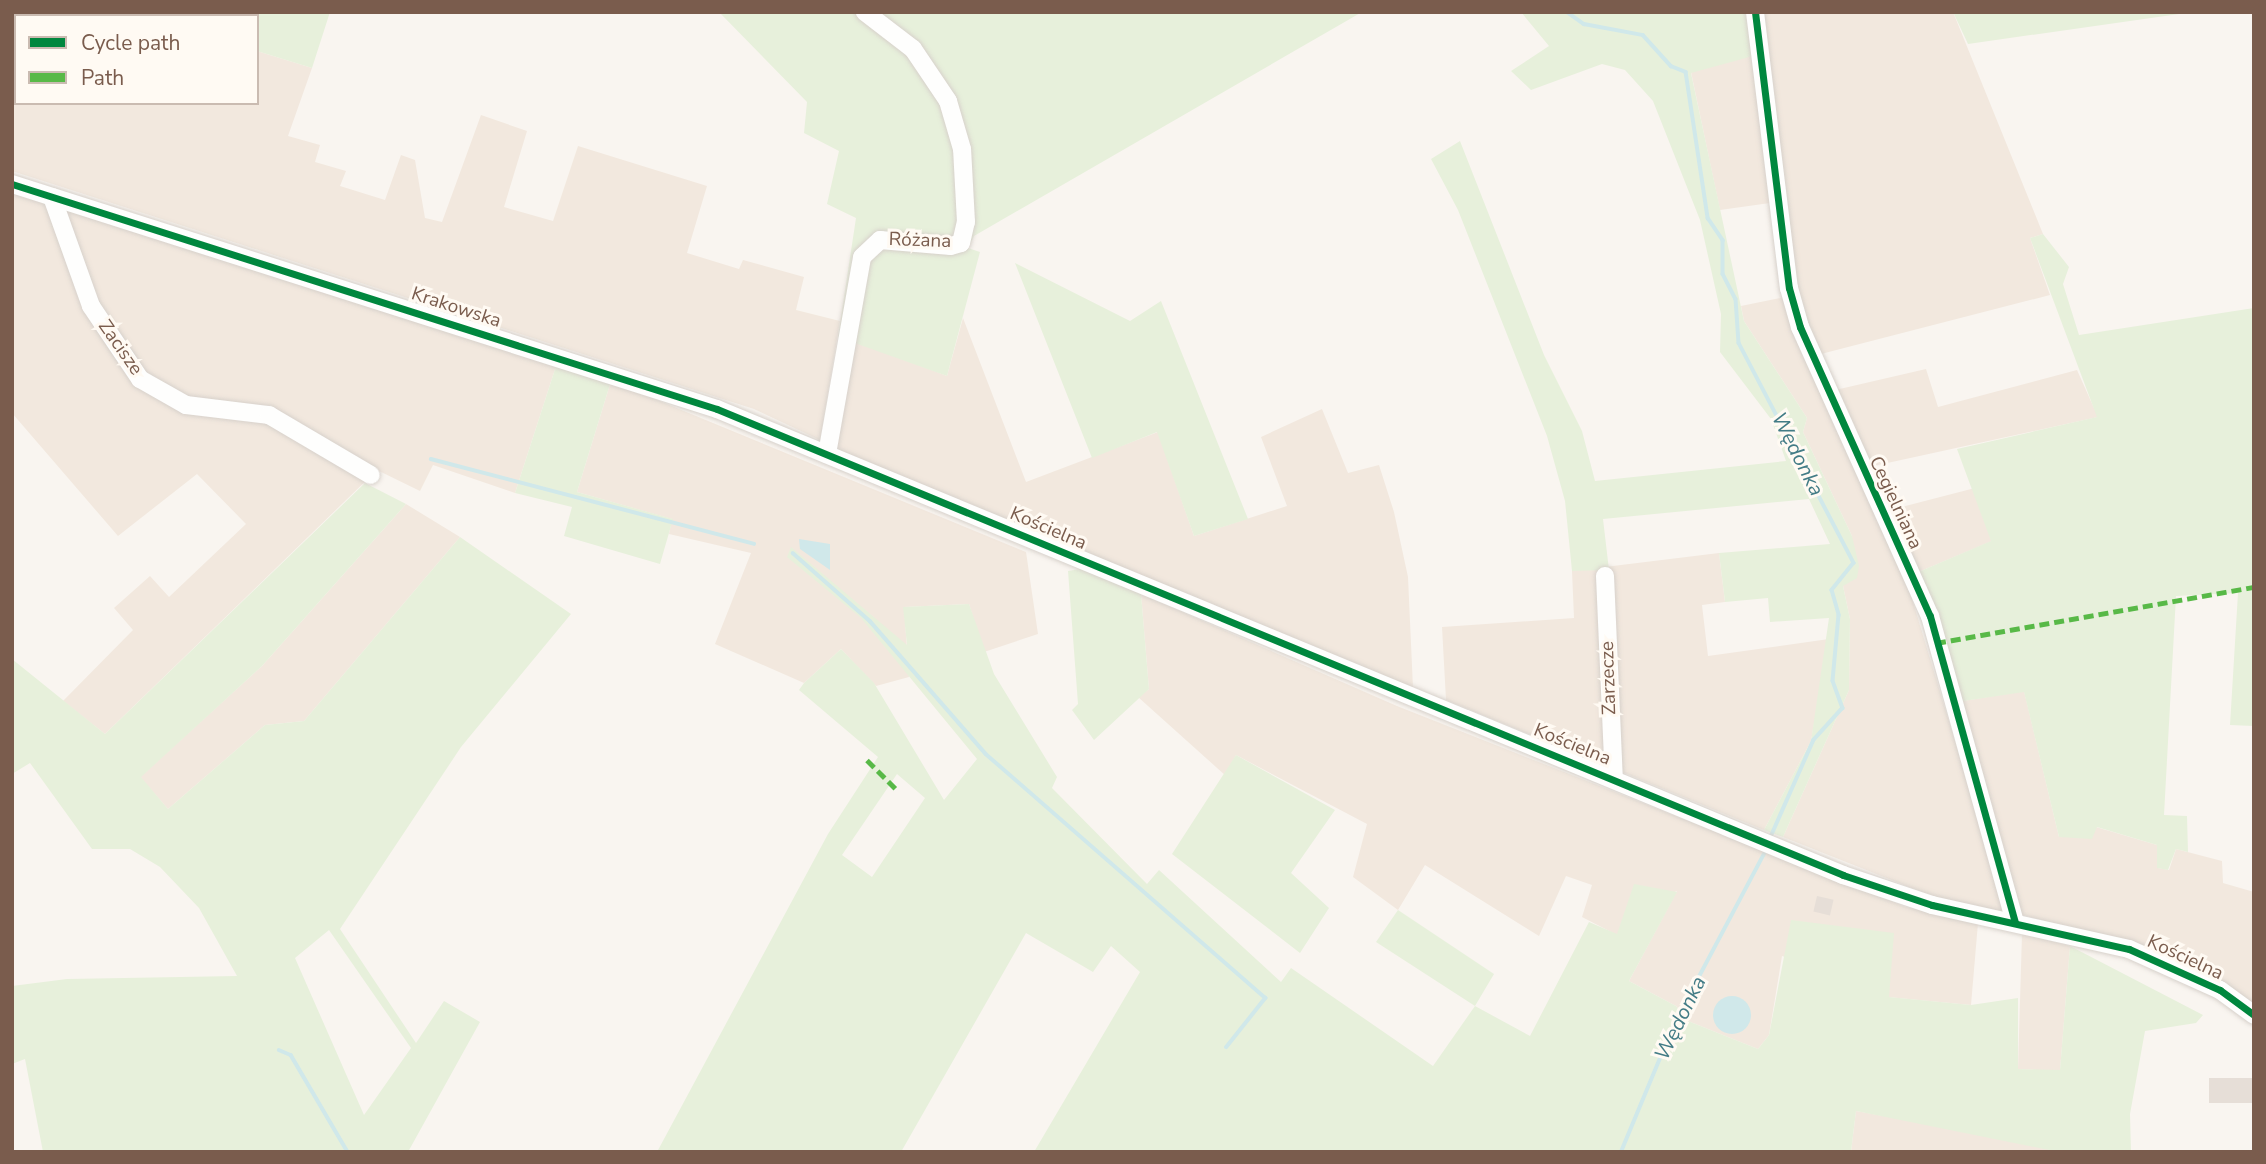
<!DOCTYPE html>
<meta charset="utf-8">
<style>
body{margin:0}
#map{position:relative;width:2266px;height:1164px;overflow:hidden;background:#f9f5f0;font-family:"Nunito Sans",sans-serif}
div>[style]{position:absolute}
.residential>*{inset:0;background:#f2e8de}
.green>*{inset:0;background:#e7f0db}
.water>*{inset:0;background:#d0e8ea}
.round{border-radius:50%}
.stream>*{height:3.5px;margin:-1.75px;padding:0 1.75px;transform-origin:1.75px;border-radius:1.75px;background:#d0e8ea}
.building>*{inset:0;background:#e6ded7;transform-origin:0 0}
.roads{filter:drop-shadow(0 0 2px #d7d1cb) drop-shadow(0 0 2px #d7d1cb)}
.minor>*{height:18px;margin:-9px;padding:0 9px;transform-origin:9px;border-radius:9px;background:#fefefd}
.quiet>*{height:5px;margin-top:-2.5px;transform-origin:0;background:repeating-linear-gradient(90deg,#58b947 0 10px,transparent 0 15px)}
.cycleway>*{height:7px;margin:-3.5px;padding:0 3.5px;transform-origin:3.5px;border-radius:3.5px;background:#00873e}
span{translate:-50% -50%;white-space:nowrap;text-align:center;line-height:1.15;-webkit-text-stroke:6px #fffaf3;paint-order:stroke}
.street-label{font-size:19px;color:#7a5c4d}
.water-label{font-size:21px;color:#437c86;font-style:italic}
.frame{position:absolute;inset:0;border:14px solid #7a5c4d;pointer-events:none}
.legend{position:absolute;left:14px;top:14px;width:245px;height:91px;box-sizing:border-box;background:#fffaf3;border:2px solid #cabbb1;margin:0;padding:9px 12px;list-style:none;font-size:21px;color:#7a5c4d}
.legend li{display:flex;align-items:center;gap:14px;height:35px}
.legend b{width:35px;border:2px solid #cabbb1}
</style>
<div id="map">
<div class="residential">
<i style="clip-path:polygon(12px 12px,146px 16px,16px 16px,16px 103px,257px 103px,257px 51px,312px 68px,288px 136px,320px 145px,315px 162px,346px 171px,340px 186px,385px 200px,401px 155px,415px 160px,425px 218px,442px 222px,481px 115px,527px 131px,504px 207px,553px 221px,578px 146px,707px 186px,687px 253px,739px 269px,743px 260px,804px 277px,796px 310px,840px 321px,820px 440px,754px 409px,12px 171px)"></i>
<i style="clip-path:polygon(1761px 12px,1953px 12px,2043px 234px,2030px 238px,2050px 295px,1817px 355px,1770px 203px,1720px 210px,1691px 72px,1765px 52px)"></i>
<i style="clip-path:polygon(12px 191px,557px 363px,515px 493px,433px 465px,420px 491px,377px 470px,105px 734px,63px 701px,133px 630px,114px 608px,150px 576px,169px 597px,246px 524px,197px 474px,118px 536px,12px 413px)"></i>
<i style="clip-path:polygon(1785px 297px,1831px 419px,1900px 559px,2007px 914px,1932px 896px,1783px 837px,1849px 690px,1850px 619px,1843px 586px,1852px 536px,1803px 432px,1807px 418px,1744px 321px,1741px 306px)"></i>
<i style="clip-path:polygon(963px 318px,1026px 482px,1158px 432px,1194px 536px,1287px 506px,1261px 437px,1322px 409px,1348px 473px,1379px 465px,1394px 512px,1408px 577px,1413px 688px,835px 449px,854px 340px,947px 376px)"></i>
<i style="clip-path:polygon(1926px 369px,1938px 407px,2077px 370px,2098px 417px,1869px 467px,1831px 391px)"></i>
<i style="clip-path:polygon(611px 381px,1026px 552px,1038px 634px,984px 652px,969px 604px,904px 607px,909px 677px,876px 686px,841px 649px,804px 683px,715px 644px,751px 553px,669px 534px,672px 519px,577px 492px)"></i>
<i style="clip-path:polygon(1975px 488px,1992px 541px,1916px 573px,1890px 510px)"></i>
<i style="clip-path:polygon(406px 504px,460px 537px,304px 721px,265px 725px,168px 809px,140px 777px,262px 666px)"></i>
<i style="clip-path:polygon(1719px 553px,1725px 602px,1702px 605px,1708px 656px,1829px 639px,1811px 741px,1764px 830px,1446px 700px,1442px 627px,1574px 618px,1572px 571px)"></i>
<i style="clip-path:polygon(1141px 594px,1397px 706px,1906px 907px,1978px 923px,1971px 1005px,1888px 997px,1782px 956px,1769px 1035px,1758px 1049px,1688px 1021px,1676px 1006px,1629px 981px,1677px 891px,1630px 910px,1617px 935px,1582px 917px,1592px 885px,1566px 876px,1539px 936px,1425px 865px,1398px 910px,1353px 877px,1367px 824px,1236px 755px,1226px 776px,1138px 697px,1149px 689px)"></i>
<i style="clip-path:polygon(2024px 691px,2059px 837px,2096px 827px,2157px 845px,2158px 868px,2169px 870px,2176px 849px,2222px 861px,2223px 883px,2254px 892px,2254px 1009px,2134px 944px,2019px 914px,1957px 702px)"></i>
<i style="clip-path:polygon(2022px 934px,2070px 946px,2060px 1071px,2018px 1069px)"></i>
<i style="clip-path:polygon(1856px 1111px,2060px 1148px,2059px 1152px,1851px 1152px)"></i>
</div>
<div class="green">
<i style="clip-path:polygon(135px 12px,330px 12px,312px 68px,257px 51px,257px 16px)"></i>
<i style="clip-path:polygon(719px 12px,1362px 12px,974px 236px,968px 248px,980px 252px,947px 376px,838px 337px,856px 218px,827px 204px,839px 151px,804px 133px,807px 102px)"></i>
<i style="clip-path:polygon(1521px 12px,1745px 12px,1753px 56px,1691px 73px,1744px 321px,1807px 418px,1803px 432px,1852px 536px,1859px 566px,1857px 578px,1843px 586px,1850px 619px,1849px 690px,1783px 837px,1764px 830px,1811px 741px,1829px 618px,1770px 622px,1768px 598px,1725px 602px,1719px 553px,1830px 544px,1809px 499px,1603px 519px,1609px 570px,1572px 571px,1565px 501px,1547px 436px,1458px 210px,1431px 159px,1460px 141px,1544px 355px,1582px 431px,1595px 481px,1786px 461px,1771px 419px,1720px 352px,1721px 314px,1700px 220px,1653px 101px,1625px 70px,1602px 64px,1531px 90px,1511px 71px,1549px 46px)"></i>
<i style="clip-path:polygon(1953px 12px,2193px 12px,1968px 44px)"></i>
<i style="clip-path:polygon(2043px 234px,2069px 267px,2063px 284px,2079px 335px,2254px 308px,2254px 726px,2230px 725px,2238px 593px,2176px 596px,2164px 815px,2187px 816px,2188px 852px,2176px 849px,2168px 870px,2157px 868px,2157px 845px,2097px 827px,2092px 839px,2059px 837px,2024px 692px,1957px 702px,1916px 573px,1991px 541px,1957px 449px,2097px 417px,2030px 238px)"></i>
<i style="clip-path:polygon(1015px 263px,1130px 321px,1161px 301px,1248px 519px,1194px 536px,1157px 432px,1092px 458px)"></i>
<i style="clip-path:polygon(557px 363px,611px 381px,577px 492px,673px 519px,660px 564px,564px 536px,572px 507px,515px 493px)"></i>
<i style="clip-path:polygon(evenodd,365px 483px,406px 504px,262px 666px,141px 777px,168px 809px,265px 725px,304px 721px,460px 537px,571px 614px,461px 747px,340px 929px,416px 1043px,444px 1001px,480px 1022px,408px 1152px,43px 1152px,25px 1059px,12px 1064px,12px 986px,67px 979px,237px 976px,199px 908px,160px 867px,130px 849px,92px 849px,30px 763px,12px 774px,12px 659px,105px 734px,365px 483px,329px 930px,411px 1048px,364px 1115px,295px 958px,329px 930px)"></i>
<i style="clip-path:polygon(evenodd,791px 547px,907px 645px,903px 607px,969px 604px,994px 674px,1057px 777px,1052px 788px,1147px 884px,1159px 870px,1281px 982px,1291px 968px,1433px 1066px,1475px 1006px,1376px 942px,1398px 910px,1494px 974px,1475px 1006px,1530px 1036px,1589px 922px,1617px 934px,1634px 884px,1677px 892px,1629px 981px,1676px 1006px,1688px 1021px,1758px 1049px,1769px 1035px,1791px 920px,1894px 933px,1889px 997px,1971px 1005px,2018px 998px,2018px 1069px,2060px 1070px,2070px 946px,2203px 1015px,2196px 1023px,2145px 1031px,2130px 1114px,2131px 1152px,2059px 1152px,1856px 1111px,1851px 1152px,1034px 1152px,1140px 972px,1111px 946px,1093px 972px,1026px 933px,901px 1152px,657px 1152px,828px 834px,878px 757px,799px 690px,804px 683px,841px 649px,874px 683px,944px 800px,977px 759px,861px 618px,787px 557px,791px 547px,897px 774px,925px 798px,872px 877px,842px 855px,897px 774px)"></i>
<i style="clip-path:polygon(1080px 569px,1141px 594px,1149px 689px,1094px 740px,1072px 710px,1078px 704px,1068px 571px)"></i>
<i style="clip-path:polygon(1236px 755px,1335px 810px,1291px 873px,1329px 908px,1300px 953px,1172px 854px)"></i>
</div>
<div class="water">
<i style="clip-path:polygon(799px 539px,830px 544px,830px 570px,800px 549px)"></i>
<i class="round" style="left:1713px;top:996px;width:38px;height:38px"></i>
</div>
<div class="stream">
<i style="left:1567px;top:12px;width:21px;rotate:35deg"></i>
<i style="left:1584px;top:24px;width:60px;rotate:10.6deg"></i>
<i style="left:1643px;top:35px;width:42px;rotate:47.9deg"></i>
<i style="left:1671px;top:66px;width:16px;rotate:22deg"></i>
<i style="left:1686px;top:72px;width:148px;rotate:81.4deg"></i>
<i style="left:1708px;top:218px;width:27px;rotate:56deg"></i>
<i style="left:1723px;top:240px;width:34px;rotate:90deg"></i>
<i style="left:1723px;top:274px;width:28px;rotate:63deg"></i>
<i style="left:1736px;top:299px;width:44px;rotate:86.1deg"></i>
<i style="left:1739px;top:343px;width:248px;rotate:62.4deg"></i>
<i style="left:1854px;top:563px;width:35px;rotate:129deg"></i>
<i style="left:1832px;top:590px;width:26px;rotate:74deg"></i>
<i style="left:1839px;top:615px;width:66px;rotate:95.2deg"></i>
<i style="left:1833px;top:681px;width:29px;rotate:70deg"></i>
<i style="left:1843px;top:708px;width:43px;rotate:132.2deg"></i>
<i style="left:1814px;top:740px;width:104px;rotate:113.9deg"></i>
<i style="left:431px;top:459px;width:334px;rotate:14.7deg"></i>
<i style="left:793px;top:553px;width:103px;rotate:41.4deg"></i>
<i style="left:870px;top:621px;width:176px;rotate:48.9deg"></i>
<i style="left:986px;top:754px;width:371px;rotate:41.1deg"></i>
<i style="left:1266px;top:998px;width:63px;rotate:128.5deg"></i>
<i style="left:279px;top:1050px;width:13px;rotate:23deg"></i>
<i style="left:291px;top:1055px;width:113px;rotate:59.6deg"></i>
<i style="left:1621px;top:1152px;width:141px;rotate:-67.4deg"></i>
<i style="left:1675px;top:1022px;width:195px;rotate:-62.1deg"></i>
</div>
<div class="building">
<i style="left:1817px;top:896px;width:17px;height:16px;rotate:13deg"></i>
<i style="left:2254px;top:1078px;width:25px;height:45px;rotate:90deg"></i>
</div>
<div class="roads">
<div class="minor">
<i style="left:1755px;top:12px;width:278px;rotate:83deg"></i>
<i style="left:1789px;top:288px;width:41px;rotate:74.2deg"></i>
<i style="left:1800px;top:327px;width:317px;rotate:65.8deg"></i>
<i style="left:1930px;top:616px;width:318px;rotate:74.5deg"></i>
<i style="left:12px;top:184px;width:740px;rotate:17.7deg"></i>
<i style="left:717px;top:409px;width:1219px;rotate:22.48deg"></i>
<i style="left:1843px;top:875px;width:94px;rotate:18.6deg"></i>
<i style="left:1932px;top:905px;width:202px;rotate:12.6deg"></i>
<i style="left:2129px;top:949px;width:100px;rotate:24.3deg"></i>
<i style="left:2220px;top:990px;width:42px;rotate:36.3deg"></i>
<i style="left:52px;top:197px;width:116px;rotate:70.3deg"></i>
<i style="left:91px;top:306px;width:88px;rotate:56.1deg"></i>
<i style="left:140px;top:379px;width:53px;rotate:29.5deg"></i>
<i style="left:186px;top:405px;width:84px;rotate:6.9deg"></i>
<i style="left:269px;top:415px;width:118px;rotate:30.5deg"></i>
<i style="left:827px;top:454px;width:200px;rotate:-79.9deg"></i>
<i style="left:862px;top:257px;width:25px;rotate:-43deg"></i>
<i style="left:880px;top:240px;width:71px;rotate:4.8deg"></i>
<i style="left:951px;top:246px;width:10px;rotate:-17deg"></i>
<i style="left:961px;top:243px;width:22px;rotate:-77deg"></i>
<i style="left:966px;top:222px;width:73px;rotate:-93.1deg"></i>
<i style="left:962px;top:149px;width:50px;rotate:-106.3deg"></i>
<i style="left:948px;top:101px;width:63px;rotate:-123.9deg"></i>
<i style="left:913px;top:49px;width:61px;rotate:-142.4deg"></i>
<i style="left:1605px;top:576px;width:203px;rotate:87.5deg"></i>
</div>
</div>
<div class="quiet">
<i style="left:1936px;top:643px;width:323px;rotate:-10deg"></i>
<i style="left:867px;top:760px;width:40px;rotate:45deg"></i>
</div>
<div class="cycleway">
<i style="left:1755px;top:12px;width:278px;rotate:83deg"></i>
<i style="left:1789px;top:288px;width:41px;rotate:74.2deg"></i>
<i style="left:1800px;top:327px;width:317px;rotate:65.8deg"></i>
<i style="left:1930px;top:616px;width:318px;rotate:74.5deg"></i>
<i style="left:12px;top:184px;width:740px;rotate:17.7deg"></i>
<i style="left:717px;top:409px;width:1219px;rotate:22.48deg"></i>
<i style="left:1843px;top:875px;width:94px;rotate:18.6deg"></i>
<i style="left:1932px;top:905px;width:202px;rotate:12.6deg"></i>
<i style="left:2129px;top:949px;width:100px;rotate:24.3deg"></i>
<i style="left:2220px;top:990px;width:42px;rotate:36.3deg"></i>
</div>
<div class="street-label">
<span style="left:920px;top:241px;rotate:2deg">Różana</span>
<span style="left:456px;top:308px;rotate:18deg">Krakowska</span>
<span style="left:120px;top:348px;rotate:55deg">Zacisze</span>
<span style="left:1895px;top:503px;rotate:65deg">Cegielniana</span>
<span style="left:1048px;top:529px;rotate:23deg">Kościelna</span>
<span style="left:1609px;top:678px;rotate:-92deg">Zarzecze</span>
<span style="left:1572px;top:745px;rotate:22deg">Kościelna</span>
<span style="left:2185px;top:958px;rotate:25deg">Kościelna</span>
</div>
<div class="water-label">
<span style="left:1798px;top:454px;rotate:63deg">Wędonka</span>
<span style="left:1680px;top:1018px;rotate:-64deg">Wędonka</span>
</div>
<div class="frame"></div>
<ul class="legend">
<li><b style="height:9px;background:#00873e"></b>Cycle path</li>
<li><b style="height:9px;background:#58b947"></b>Path</li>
</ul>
</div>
